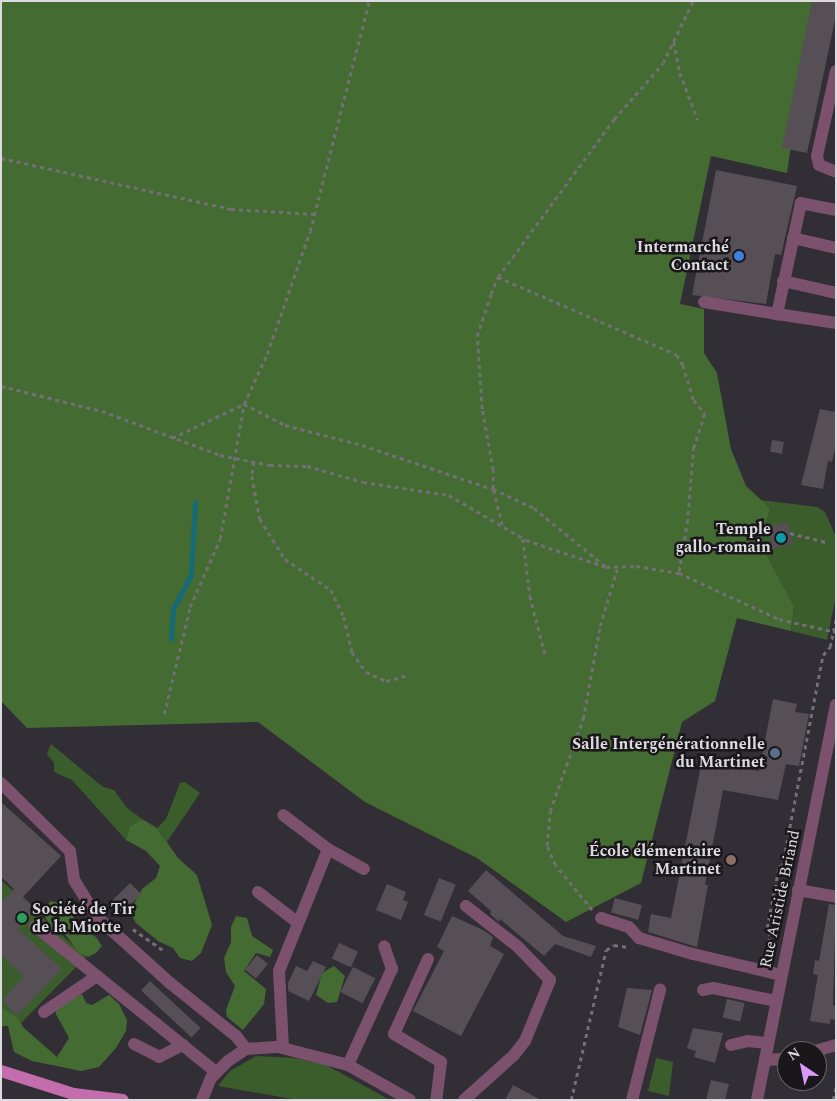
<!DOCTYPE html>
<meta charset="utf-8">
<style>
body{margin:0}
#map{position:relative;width:837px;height:1101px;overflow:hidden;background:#322e35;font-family:Spectral,serif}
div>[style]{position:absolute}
.green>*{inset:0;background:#3b5d2b}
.forest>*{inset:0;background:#446b31}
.stream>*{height:4.5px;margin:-2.25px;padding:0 2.25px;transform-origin:2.25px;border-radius:2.25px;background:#166b79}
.building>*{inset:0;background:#564f56;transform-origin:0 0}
.path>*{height:2.5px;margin-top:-1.25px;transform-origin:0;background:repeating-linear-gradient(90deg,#726f75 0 4px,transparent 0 8px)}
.minor>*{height:12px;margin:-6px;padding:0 6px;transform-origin:6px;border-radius:6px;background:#7b516e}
.major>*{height:12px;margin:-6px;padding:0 6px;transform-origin:6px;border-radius:6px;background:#c46dac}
.dots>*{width:14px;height:14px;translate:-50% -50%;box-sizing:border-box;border:2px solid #19171a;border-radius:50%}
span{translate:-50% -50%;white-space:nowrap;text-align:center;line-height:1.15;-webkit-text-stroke:5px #19171a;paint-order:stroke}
.poi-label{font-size:16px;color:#dddbdf;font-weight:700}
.right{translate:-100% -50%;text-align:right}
.left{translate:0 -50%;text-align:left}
.street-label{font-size:16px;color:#dddbdf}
.frame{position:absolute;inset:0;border:2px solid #dddbdf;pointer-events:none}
.north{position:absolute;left:777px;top:1041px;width:50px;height:50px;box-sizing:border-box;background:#19171a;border:1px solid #676569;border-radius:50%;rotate:326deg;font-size:14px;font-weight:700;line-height:20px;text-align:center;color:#dddbdf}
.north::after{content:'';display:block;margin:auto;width:18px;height:22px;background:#d99af7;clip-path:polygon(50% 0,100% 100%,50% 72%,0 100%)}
</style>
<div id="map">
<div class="green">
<i style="clip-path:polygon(760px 500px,817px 507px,825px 512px,836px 537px,836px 596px,827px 640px,791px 631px,794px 606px,761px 545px,770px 508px)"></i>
<i style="clip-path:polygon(51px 744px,103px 787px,114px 790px,127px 808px,142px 819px,130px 826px,126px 840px,72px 780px,54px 772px,54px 763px,47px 754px)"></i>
<i style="clip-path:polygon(185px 782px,200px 793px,167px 842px,157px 828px,166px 819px,180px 783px)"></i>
<i style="clip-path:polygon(1px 880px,86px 957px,19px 1025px,1px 1008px)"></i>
<i style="clip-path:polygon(256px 1056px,294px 1058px,326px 1065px,390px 1100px,298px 1100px,218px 1086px,230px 1071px)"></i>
<i style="clip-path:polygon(656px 1058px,673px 1062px,669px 1096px,648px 1091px)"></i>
</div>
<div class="forest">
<i style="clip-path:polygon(1px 1px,812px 1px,787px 173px,711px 156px,680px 304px,704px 309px,704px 353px,717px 373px,731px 449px,746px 486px,770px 508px,761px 545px,794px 606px,791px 631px,737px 618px,715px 701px,682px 722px,641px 883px,566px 922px,477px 858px,365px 802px,258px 722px,27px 728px,1px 701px)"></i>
<i style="clip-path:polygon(142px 819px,157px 828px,178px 858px,197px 875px,212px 925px,201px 953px,192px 961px,180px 958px,173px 948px,158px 941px,136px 923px,130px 912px,142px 889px,156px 878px,160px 866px,146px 851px,126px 840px,130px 826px)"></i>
<i style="clip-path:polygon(51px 901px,64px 904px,81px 928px,96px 937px,102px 946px,96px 953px,88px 957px,78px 952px,65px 934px,53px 930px,41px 911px)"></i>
<i style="clip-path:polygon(236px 916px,247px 918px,252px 936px,273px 950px,270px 957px,256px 953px,244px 971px,266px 989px,264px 1004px,243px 1030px,227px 1017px,226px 1010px,235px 986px,226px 972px,224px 958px,231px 942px,231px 927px)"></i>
<i style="clip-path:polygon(334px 966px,345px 976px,337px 1002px,328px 1003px,316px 995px,322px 973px)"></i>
<i style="clip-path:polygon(82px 994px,86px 1003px,92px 1005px,109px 995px,119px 1004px,127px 1020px,126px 1031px,116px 1048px,99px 1067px,81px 1071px,32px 1061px,14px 1052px,8px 1026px,1px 1026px,1px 1008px,17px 1017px,24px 1028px,57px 1057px,69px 1038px,56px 1014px,56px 1005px)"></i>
</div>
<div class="stream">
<i style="left:171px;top:639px;width:30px;rotate:-86deg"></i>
<i style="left:173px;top:609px;width:38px;rotate:-62deg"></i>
<i style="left:191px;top:575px;width:72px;rotate:-86.8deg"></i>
</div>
<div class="building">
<i style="clip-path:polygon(812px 1px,836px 1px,836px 15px,807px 153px,782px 148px)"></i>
<i style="clip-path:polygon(716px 170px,797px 186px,781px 255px,775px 254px,766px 304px,692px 295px)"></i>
<i style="clip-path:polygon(820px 409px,836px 412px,836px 445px,832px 462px,828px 461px,823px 489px,801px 485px)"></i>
<i style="left:772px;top:440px;width:12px;height:12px;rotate:9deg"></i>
<i style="left:788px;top:522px;width:22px;height:21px;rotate:77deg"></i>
<i style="clip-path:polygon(773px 699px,797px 704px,795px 712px,809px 714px,799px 766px,786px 764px,778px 800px,723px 790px,705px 885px,708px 885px,697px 947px,648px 932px,651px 914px,671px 918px,702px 760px,759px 771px)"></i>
<i style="clip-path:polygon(1px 802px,61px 856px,23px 897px,36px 909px,18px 929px,62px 969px,17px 1016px,2px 1000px,24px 977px,1px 955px,1px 903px,14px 889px,1px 877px)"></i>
<i style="clip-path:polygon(486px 870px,563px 936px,596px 946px,591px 957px,555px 944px,544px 956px,500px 919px,499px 922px,490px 914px,491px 911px,468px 891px)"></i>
<i style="left:439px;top:878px;width:18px;height:40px;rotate:22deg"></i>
<i style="left:130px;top:883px;width:16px;height:27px;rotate:45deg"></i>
<i style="clip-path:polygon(387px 884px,406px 892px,403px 900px,408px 902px,401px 920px,376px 910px)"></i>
<i style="left:615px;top:898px;width:28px;height:15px;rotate:15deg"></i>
<i style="clip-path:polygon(829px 904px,836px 905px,833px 1005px,836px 1006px,836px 1020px,830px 1019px,830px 1024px,810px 1021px,818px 975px,813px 974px,815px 960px,819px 961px)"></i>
<i style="clip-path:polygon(452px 916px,483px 930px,493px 937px,490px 946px,504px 954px,461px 1036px,413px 1011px,444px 951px,437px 947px)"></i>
<i style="left:339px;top:943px;width:21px;height:17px;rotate:25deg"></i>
<i style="left:257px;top:955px;width:14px;height:19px;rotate:39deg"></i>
<i style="clip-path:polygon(313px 961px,326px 967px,309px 1001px,288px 991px,288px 983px,296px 966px,307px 971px)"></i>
<i style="left:353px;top:967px;width:25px;height:28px;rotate:27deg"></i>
<i style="left:150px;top:981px;width:69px;height:13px;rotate:43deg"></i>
<i style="clip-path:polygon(627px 988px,652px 990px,640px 1035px,618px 1027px)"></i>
<i style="left:727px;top:999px;width:18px;height:19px;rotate:13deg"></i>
<i style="clip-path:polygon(693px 1028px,723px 1033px,715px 1063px,694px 1057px,696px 1051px,687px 1048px)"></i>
<i style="clip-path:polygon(711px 1080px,729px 1084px,725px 1100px,706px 1100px)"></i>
<i style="clip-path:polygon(513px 1085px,541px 1100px,505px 1100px)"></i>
</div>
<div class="path">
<i style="left:674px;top:42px;width:32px;rotate:79deg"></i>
<i style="left:680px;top:73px;width:50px;rotate:69deg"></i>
<i style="left:1px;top:158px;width:236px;rotate:12.5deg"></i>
<i style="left:231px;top:209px;width:84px;rotate:3.4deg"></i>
<i style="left:498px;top:277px;width:195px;rotate:23.5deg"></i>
<i style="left:677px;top:355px;width:12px;rotate:59deg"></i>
<i style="left:683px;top:365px;width:37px;rotate:73deg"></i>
<i style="left:694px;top:400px;width:18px;rotate:52deg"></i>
<i style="left:705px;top:414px;width:35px;rotate:108deg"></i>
<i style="left:694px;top:447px;width:73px;rotate:94.7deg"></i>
<i style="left:688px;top:520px;width:54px;rotate:99.6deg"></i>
<i style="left:1px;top:386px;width:104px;rotate:13.9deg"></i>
<i style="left:102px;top:411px;width:126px;rotate:20.4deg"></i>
<i style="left:220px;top:455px;width:51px;rotate:11.3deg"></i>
<i style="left:270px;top:465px;width:37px;rotate:2deg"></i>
<i style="left:307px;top:466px;width:58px;rotate:15.9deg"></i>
<i style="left:363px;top:482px;width:87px;rotate:8.6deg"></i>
<i style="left:449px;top:495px;width:89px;rotate:30.3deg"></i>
<i style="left:526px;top:540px;width:84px;rotate:18.6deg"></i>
<i style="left:606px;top:567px;width:30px;rotate:-2deg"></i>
<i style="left:636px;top:566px;width:44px;rotate:9.2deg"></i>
<i style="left:679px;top:573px;width:110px;rotate:24.7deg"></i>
<i style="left:779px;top:619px;width:58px;rotate:12.8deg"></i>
<i style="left:172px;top:438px;width:80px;rotate:-25.3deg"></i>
<i style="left:244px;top:404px;width:55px;rotate:-65.3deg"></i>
<i style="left:267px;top:354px;width:130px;rotate:-70.7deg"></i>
<i style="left:310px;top:231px;width:237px;rotate:-75.6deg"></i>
<i style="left:254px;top:462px;width:14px;rotate:98deg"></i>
<i style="left:252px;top:476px;width:44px;rotate:79.5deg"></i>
<i style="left:260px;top:519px;width:47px;rotate:58deg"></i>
<i style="left:285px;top:559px;width:55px;rotate:34deg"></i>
<i style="left:331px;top:590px;width:30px;rotate:64deg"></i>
<i style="left:344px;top:617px;width:36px;rotate:77deg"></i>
<i style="left:352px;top:652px;width:24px;rotate:55deg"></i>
<i style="left:366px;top:672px;width:22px;rotate:24deg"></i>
<i style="left:386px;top:681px;width:20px;rotate:-15deg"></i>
<i style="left:502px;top:525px;width:37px;rotate:-104deg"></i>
<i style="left:493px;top:489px;width:19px;rotate:-90deg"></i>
<i style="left:493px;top:470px;width:62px;rotate:-100.2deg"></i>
<i style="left:482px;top:409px;width:73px;rotate:-93.9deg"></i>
<i style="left:477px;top:336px;width:44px;rotate:-71.6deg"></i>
<i style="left:491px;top:294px;width:18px;rotate:-68deg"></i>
<i style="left:498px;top:277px;width:196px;rotate:-53.7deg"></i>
<i style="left:614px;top:119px;width:74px;rotate:-48.8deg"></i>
<i style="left:663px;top:63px;width:69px;rotate:-64.2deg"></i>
<i style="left:790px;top:533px;width:38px;rotate:14deg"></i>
<i style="left:523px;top:539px;width:57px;rotate:83deg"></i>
<i style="left:530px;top:596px;width:60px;rotate:75.5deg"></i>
<i style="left:164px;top:714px;width:110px;rotate:-76.3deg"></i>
<i style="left:190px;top:607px;width:74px;rotate:-66.2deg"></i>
<i style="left:220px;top:539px;width:137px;rotate:-79.9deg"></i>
<i style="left:244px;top:404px;width:46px;rotate:27.1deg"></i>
<i style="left:285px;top:425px;width:80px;rotate:14.6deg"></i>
<i style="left:362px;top:445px;width:138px;rotate:18.6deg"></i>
<i style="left:493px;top:489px;width:45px;rotate:24.9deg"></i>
<i style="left:534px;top:508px;width:92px;rotate:39.2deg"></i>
<i style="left:592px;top:910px;width:58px;rotate:-129.4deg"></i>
<i style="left:555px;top:865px;width:21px;rotate:-113deg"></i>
<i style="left:547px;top:846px;width:35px;rotate:-85deg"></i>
<i style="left:550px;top:811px;width:98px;rotate:-70.3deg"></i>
<i style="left:583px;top:719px;width:95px;rotate:-79.6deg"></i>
<i style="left:600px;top:626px;width:59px;rotate:-73.4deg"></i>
<i style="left:133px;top:929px;width:37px;rotate:35deg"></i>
<i style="left:764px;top:958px;width:23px;rotate:-75deg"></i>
<i style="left:770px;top:936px;width:9px;rotate:-111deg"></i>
<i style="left:767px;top:928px;width:63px;rotate:-79deg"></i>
<i style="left:779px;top:866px;width:3px;rotate:18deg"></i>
<i style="left:782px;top:867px;width:216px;rotate:-79.1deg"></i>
<i style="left:823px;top:655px;width:11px;rotate:-49deg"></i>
<i style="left:830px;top:647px;width:29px;rotate:-78deg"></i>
<i style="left:571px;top:1100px;width:154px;rotate:-76.9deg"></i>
<i style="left:606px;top:950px;width:9px;rotate:-32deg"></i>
<i style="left:614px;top:945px;width:14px;rotate:8deg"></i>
<i style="left:833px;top:1100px;width:13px;rotate:-77deg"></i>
</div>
<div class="minor">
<i style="left:836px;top:71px;width:87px;rotate:102.6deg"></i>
<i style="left:817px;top:156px;width:9px;rotate:77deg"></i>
<i style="left:819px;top:165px;width:18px;rotate:22deg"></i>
<i style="left:836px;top:210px;width:36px;rotate:-169deg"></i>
<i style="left:801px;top:203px;width:114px;rotate:102.2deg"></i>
<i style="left:777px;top:314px;width:60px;rotate:8.7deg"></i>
<i style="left:793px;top:238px;width:44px;rotate:13.1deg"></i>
<i style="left:783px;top:281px;width:54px;rotate:12.8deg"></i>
<i style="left:704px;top:302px;width:74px;rotate:9.3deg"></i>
<i style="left:1px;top:783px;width:97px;rotate:44.6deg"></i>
<i style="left:70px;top:851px;width:29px;rotate:82deg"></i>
<i style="left:74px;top:880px;width:44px;rotate:58.1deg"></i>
<i style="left:97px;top:917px;width:98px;rotate:42.1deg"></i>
<i style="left:170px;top:983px;width:85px;rotate:38.8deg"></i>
<i style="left:236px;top:1036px;width:16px;rotate:52deg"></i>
<i style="left:328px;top:849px;width:41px;rotate:29.1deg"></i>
<i style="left:798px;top:890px;width:39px;rotate:10deg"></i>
<i style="left:258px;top:892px;width:49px;rotate:37.6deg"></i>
<i style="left:601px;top:918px;width:29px;rotate:18deg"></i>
<i style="left:629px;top:927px;width:15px;rotate:48deg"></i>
<i style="left:639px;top:938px;width:56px;rotate:16.5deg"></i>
<i style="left:693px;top:954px;width:90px;rotate:13.4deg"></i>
<i style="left:35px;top:926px;width:233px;rotate:38.9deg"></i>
<i style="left:428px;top:959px;width:82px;rotate:114.4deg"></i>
<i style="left:394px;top:1034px;width:55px;rotate:30.8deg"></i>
<i style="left:441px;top:1062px;width:38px;rotate:97deg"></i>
<i style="left:703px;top:990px;width:10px;rotate:-11deg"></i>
<i style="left:713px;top:988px;width:64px;rotate:11.7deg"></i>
<i style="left:44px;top:1012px;width:64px;rotate:-34.2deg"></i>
<i style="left:134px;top:1044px;width:28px;rotate:27deg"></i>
<i style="left:159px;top:1057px;width:27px;rotate:-27deg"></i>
<i style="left:731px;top:1045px;width:17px;rotate:-13deg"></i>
<i style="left:748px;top:1041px;width:19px;rotate:6deg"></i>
<i style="left:283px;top:1048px;width:77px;rotate:-93deg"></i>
<i style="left:279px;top:971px;width:131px;rotate:-68.1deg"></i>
<i style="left:328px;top:849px;width:56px;rotate:-142.9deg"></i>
<i style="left:815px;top:1051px;width:22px;rotate:-16deg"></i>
<i style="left:765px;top:1060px;width:22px;rotate:-3deg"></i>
<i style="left:348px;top:1065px;width:106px;rotate:-65.4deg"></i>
<i style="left:392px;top:969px;width:24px;rotate:-109deg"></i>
<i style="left:202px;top:1100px;width:24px;rotate:-68deg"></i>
<i style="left:211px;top:1078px;width:24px;rotate:-45deg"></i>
<i style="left:228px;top:1061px;width:22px;rotate:-34deg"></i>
<i style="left:246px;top:1049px;width:32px;rotate:-4deg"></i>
<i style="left:278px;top:1047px;width:72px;rotate:14.4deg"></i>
<i style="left:348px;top:1065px;width:71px;rotate:29.4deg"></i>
<i style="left:464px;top:1100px;width:67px;rotate:-42deg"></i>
<i style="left:514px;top:1055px;width:18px;rotate:-52deg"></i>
<i style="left:525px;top:1041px;width:66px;rotate:-67.7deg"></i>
<i style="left:550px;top:980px;width:47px;rotate:-134.1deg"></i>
<i style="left:517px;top:946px;width:65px;rotate:-141.9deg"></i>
<i style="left:632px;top:1100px;width:114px;rotate:-75.7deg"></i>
<i style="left:757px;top:1100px;width:403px;rotate:-78.7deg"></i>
</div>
<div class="major">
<i style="left:1px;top:1071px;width:77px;rotate:17.5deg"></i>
<i style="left:74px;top:1094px;width:49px;rotate:7deg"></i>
</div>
<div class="dots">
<i style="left:739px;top:256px;background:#3f7fe0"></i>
<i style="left:781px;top:538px;background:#0f9aa8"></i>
<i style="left:775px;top:753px;background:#5c6f8a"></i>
<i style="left:731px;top:860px;background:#8d6e63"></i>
<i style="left:22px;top:918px;background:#2e9e5b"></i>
</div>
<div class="poi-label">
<span class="right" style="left:729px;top:256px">Intermarché<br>Contact</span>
<span class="right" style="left:771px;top:538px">Temple<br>gallo-romain</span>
<span class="right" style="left:765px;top:753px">Salle Intergénérationnelle<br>du Martinet</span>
<span class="right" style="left:721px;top:860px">École élémentaire<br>Martinet</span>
<span class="left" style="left:32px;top:918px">Société de Tir<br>de la Miotte</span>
</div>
<div class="street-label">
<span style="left:780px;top:899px;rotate:-78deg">Rue Aristide Briand</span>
</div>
<div class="frame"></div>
<div class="north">N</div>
</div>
